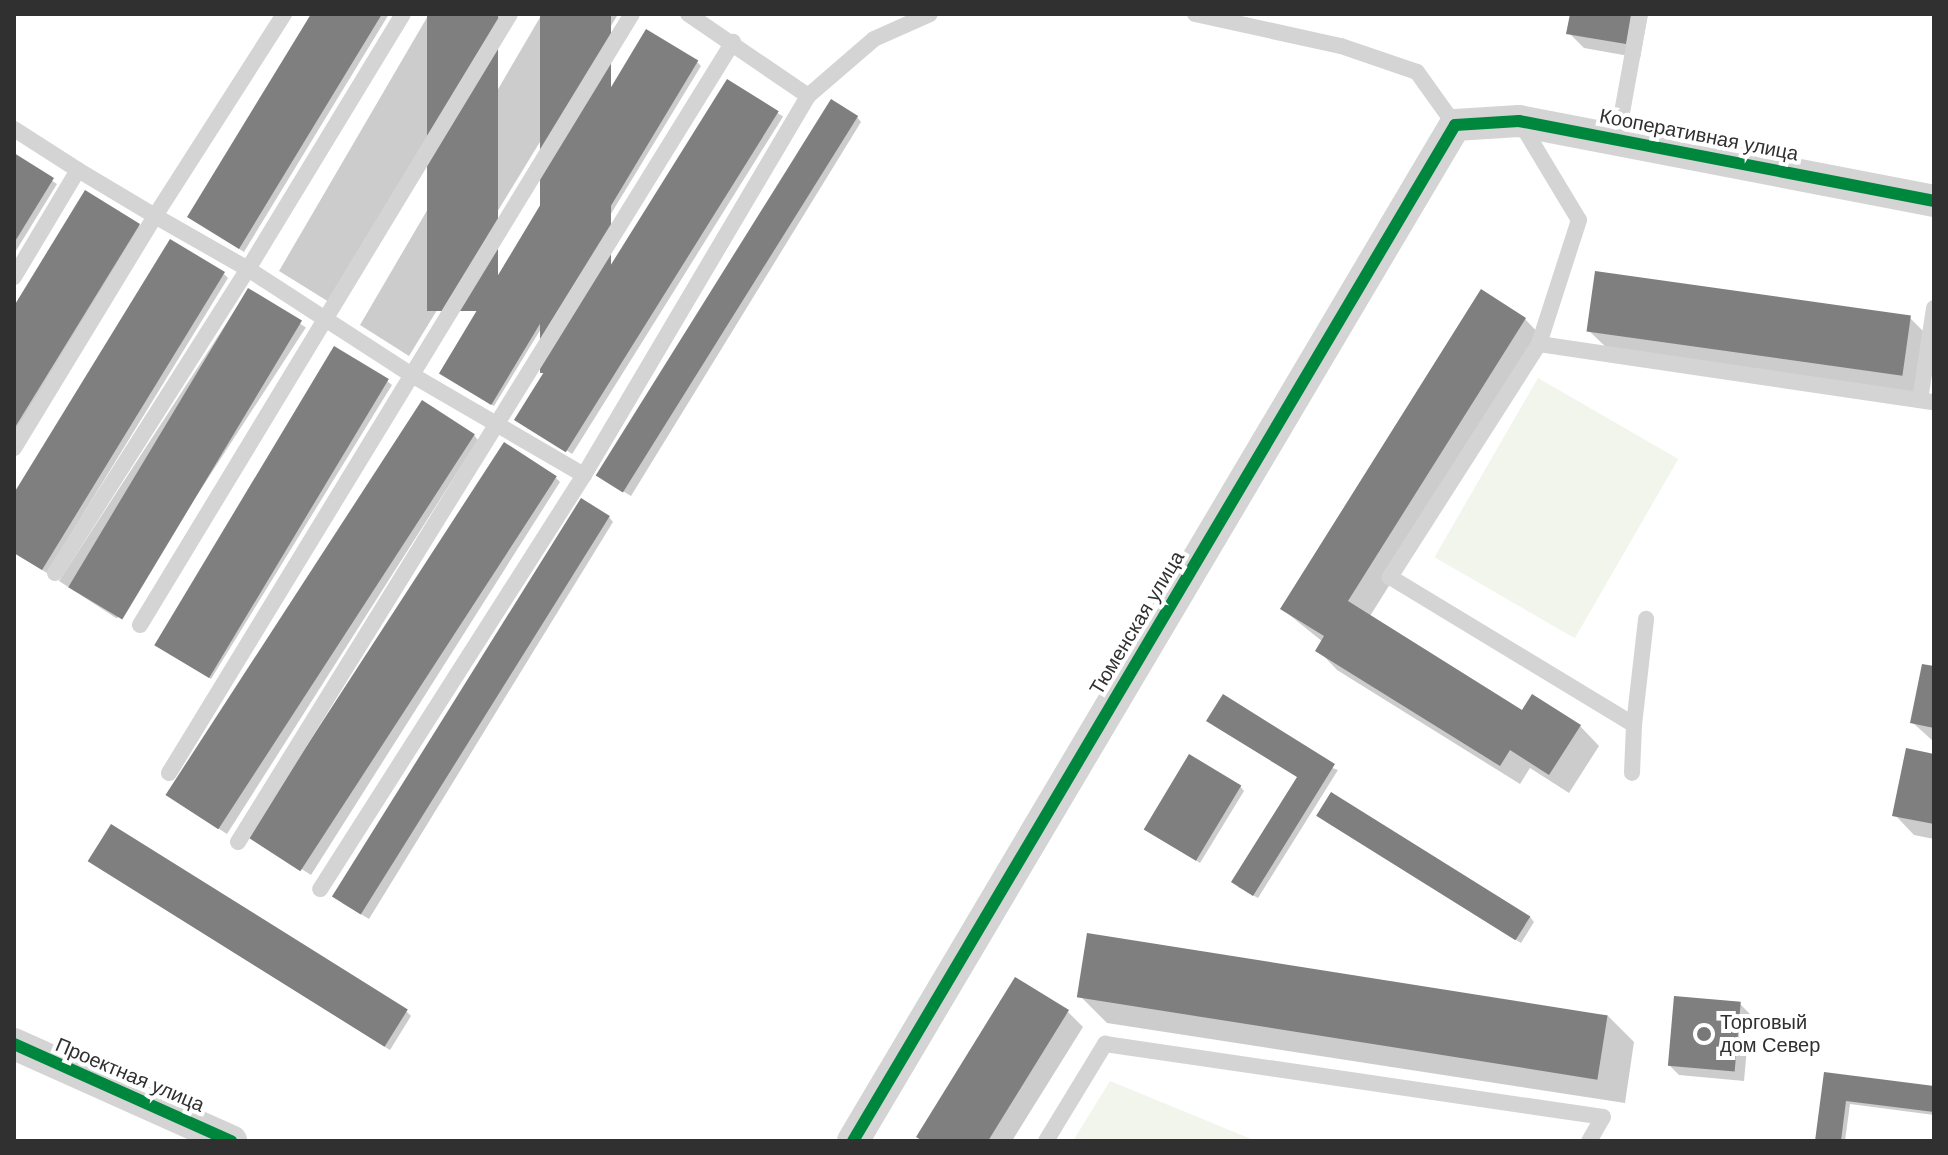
<!DOCTYPE html>
<meta charset="utf-8">
<style>
body{margin:0}
#map{position:relative;width:1948px;height:1155px;overflow:hidden;background:#fff;font-family:Arial,sans-serif}
div>[style]{position:absolute}
.green>*{inset:0;background:#f1f5ec;transform-origin:0 0}
.shadow>*{inset:0;background:#0003;transform-origin:0 0}
.building>*{inset:0;background:#7f7f7f;transform-origin:0 0}
.lane>*{height:16px;margin:-8px;padding:0 8px;transform-origin:8px;border-radius:8px;background:#d4d4d4}
.street>*{height:32px;margin:-16px;padding:0 16px;transform-origin:16px;border-radius:16px;background:#d4d4d4}
.cycleway>*{height:12px;margin:-6px;padding:0 6px;transform-origin:6px;border-radius:6px;background:#00873e}
.dots>*{width:22px;height:22px;translate:-50% -50%;box-sizing:border-box;border:4px solid #fff;border-radius:50%}
span{translate:-50% -50%;white-space:nowrap;text-align:center;line-height:1.15;-webkit-text-stroke:8px #fff;paint-order:stroke}
.street-label{font-size:20px;color:#303030}
.poi-label{font-size:20px;color:#303030}
.left{translate:0 -50%;text-align:left}
.frame{position:absolute;inset:0;border:16px solid #303030;pointer-events:none}
</style>
<div id="map">
<div class="green">
<i style="left:1538px;top:378px;width:162px;height:207px;rotate:30deg"></i>
<i style="clip-path:polygon(1110px 1081px,1256px 1141px,1073px 1141px)"></i>
</div>
<div class="shadow">
<i style="clip-path:polygon(313px 14px,389px 14px,244px 252px,189px 217px)"></i>
<i style="clip-path:polygon(429px 14px,505px 14px,329px 302px,279px 271px)"></i>
<i style="clip-path:polygon(542px 14px,617px 16px,409px 356px,360px 325px)"></i>
<i style="clip-path:polygon(1572px 14px,1648px 14px,1640px 58px,1584px 48px,1569px 33px)"></i>
<i style="clip-path:polygon(697px 62px,701px 66px,494px 406px,444px 376px)"></i>
<i style="left:728px;top:82px;width:65px;height:398px;rotate:32deg"></i>
<i style="clip-path:polygon(857px 117px,861px 122px,631px 496px,606px 481px)"></i>
<i style="clip-path:polygon(14px 156px,57px 184px,14px 254px)"></i>
<i style="clip-path:polygon(139px 225px,143px 230px,14px 440px,14px 310px)"></i>
<i style="clip-path:polygon(224px 274px,228px 278px,47px 573px,14px 553px,14px 497px)"></i>
<i style="left:248px;top:290px;width:69px;height:347px;rotate:33deg"></i>
<i style="clip-path:polygon(1910px 318px,1929px 337px,1921px 394px,1608px 349px,1588px 330px)"></i>
<i style="clip-path:polygon(1525px 319px,1544px 339px,1370px 616px,1523px 712px,1580px 726px,1599px 746px,1569px 793px,1530px 768px,1520px 784px,1337px 670px,1318px 650px,1323px 642px,1282px 609px)"></i>
<i style="clip-path:polygon(387px 381px,392px 385px,211px 679px,158px 647px)"></i>
<i style="clip-path:polygon(474px 435px,478px 440px,227px 834px,176px 801px)"></i>
<i style="clip-path:polygon(556px 478px,560px 482px,311px 875px,256px 840px)"></i>
<i style="clip-path:polygon(609px 517px,613px 522px,369px 919px,342px 903px)"></i>
<i style="clip-path:polygon(1934px 668px,1934px 742px,1912px 722px)"></i>
<i style="clip-path:polygon(1213px 725px,1338px 770px,1258px 898px,1238px 887px,1299px 778px)"></i>
<i style="clip-path:polygon(1934px 756px,1934px 839px,1914px 835px,1895px 815px)"></i>
<i style="clip-path:polygon(1240px 786px,1244px 791px,1200px 863px,1150px 833px)"></i>
<i style="clip-path:polygon(1323px 820px,1530px 917px,1534px 922px,1521px 943px)"></i>
<i style="clip-path:polygon(95px 865px,407px 1012px,411px 1016px,390px 1050px)"></i>
<i style="clip-path:polygon(1080px 996px,1607px 1015px,1634px 1042px,1625px 1103px,1107px 1023px)"></i>
<i style="clip-path:polygon(1740px 1004px,1750px 1014px,1744px 1081px,1679px 1075px,1669px 1065px)"></i>
<i style="clip-path:polygon(1068px 1012px,1083px 1027px,1012px 1141px,923px 1141px)"></i>
<i style="clip-path:polygon(1825px 1074px,1934px 1088px,1934px 1115px,1850px 1104px,1845px 1141px,1817px 1141px)"></i>
</div>
<div class="building">
<i style="clip-path:polygon(311px 14px,382px 14px,239px 249px,187px 217px)"></i>
<i style="left:427px;top:14px;width:71px;height:297px"></i>
<i style="left:540px;top:14px;width:71px;height:359px"></i>
<i style="clip-path:polygon(1570px 14px,1631px 14px,1626px 44px,1566px 34px)"></i>
<i style="left:646px;top:29px;width:61px;height:402px;rotate:31deg"></i>
<i style="left:727px;top:79px;width:61px;height:402px;rotate:32deg"></i>
<i style="left:831px;top:99px;width:32px;height:444px;rotate:32deg"></i>
<i style="clip-path:polygon(14px 153px,54px 178px,14px 243px)"></i>
<i style="clip-path:polygon(85px 190px,140px 224px,14px 429px,14px 306px)"></i>
<i style="clip-path:polygon(170px 239px,225px 272px,42px 570px,14px 553px,14px 493px)"></i>
<i style="left:1595px;top:271px;width:319px;height:61px;rotate:8deg"></i>
<i style="left:248px;top:288px;width:63px;height:349px;rotate:31deg"></i>
<i style="clip-path:polygon(1481px 289px,1526px 318px,1348px 601px,1522px 710px,1532px 694px,1581px 725px,1549px 775px,1510px 750px,1500px 766px,1315px 651px,1324px 636px,1280px 609px)"></i>
<i style="left:334px;top:346px;width:64px;height:349px;rotate:31deg"></i>
<i style="left:422px;top:400px;width:63px;height:471px;rotate:33deg"></i>
<i style="left:504px;top:442px;width:63px;height:471px;rotate:33deg"></i>
<i style="left:581px;top:498px;width:34px;height:470px;rotate:32deg"></i>
<i style="clip-path:polygon(1922px 664px,1934px 666px,1934px 728px,1910px 723px)"></i>
<i style="clip-path:polygon(1223px 694px,1335px 764px,1253px 896px,1231px 882px,1297px 777px,1206px 721px)"></i>
<i style="clip-path:polygon(1906px 748px,1934px 754px,1934px 824px,1892px 816px)"></i>
<i style="left:1189px;top:754px;width:61px;height:88px;rotate:31deg"></i>
<i style="left:1331px;top:792px;width:235px;height:28px;rotate:32deg"></i>
<i style="left:111px;top:824px;width:350px;height:44px;rotate:32deg"></i>
<i style="left:1087px;top:933px;width:527px;height:65px;rotate:9deg"></i>
<i style="clip-path:polygon(1015px 977px,1069px 1010px,988px 1141px,923px 1141px,916px 1137px)"></i>
<i style="left:1674px;top:996px;width:67px;height:70px;rotate:5deg"></i>
<i style="clip-path:polygon(1824px 1072px,1934px 1086px,1934px 1112px,1846px 1101px,1841px 1141px,1815px 1141px)"></i>
</div>
<div class="lane">
<i style="left:688px;top:14px;width:145px;rotate:34.3deg"></i>
<i style="left:1195px;top:14px;width:149px;rotate:12.4deg"></i>
<i style="left:1341px;top:46px;width:80px;rotate:18.9deg"></i>
<i style="left:1417px;top:72px;width:65px;rotate:54.4deg"></i>
<i style="left:1520px;top:122px;width:114px;rotate:59deg"></i>
<i style="left:1579px;top:220px;width:130px;rotate:107.9deg"></i>
<i style="left:1539px;top:344px;width:277px;rotate:122.6deg"></i>
<i style="left:1390px;top:577px;width:285px;rotate:31.2deg"></i>
<i style="left:1634px;top:725px;width:48px;rotate:92.4deg"></i>
<i style="left:14px;top:129px;width:76px;rotate:32.6deg"></i>
<i style="left:78px;top:170px;width:125px;rotate:120.9deg"></i>
<i style="left:1617px;top:140px;width:128px;rotate:-79.7deg"></i>
<i style="left:78px;top:170px;width:90px;rotate:30.9deg"></i>
<i style="left:155px;top:216px;width:240px;rotate:-57.4deg"></i>
<i style="left:1539px;top:344px;width:399px;rotate:8.4deg"></i>
<i style="left:1920px;top:400px;width:93px;rotate:-81.3deg"></i>
<i style="left:14px;top:448px;width:271px;rotate:-58.7deg"></i>
<i style="left:155px;top:216px;width:107px;rotate:29.7deg"></i>
<i style="left:248px;top:269px;width:298px;rotate:-58.7deg"></i>
<i style="left:584px;top:475px;width:440px;rotate:-59.4deg"></i>
<i style="left:808px;top:96px;width:87px;rotate:-40.8deg"></i>
<i style="left:874px;top:39px;width:61px;rotate:-24.1deg"></i>
<i style="left:55px;top:573px;width:360px;rotate:-57.6deg"></i>
<i style="left:248px;top:269px;width:195px;rotate:32.9deg"></i>
<i style="left:412px;top:375px;width:199px;rotate:30.2deg"></i>
<i style="left:584px;top:475px;width:491px;rotate:122.5deg"></i>
<i style="left:140px;top:625px;width:714px;rotate:-58.8deg"></i>
<i style="left:1634px;top:725px;width:107px;rotate:-83.5deg"></i>
<i style="left:169px;top:773px;width:889px;rotate:-58.62deg"></i>
<i style="left:238px;top:842px;width:941px;rotate:-58.25deg"></i>
<i style="left:1046px;top:1141px;width:114px;rotate:-58.7deg"></i>
<i style="left:1105px;top:1044px;width:503px;rotate:8.34deg"></i>
<i style="left:1603px;top:1117px;width:28px;rotate:120deg"></i>
</div>
<div class="street">
<i style="left:14px;top:1044px;width:238px;rotate:24.1deg"></i>
<i style="left:853px;top:1141px;width:1181px;rotate:-59.35deg"></i>
<i style="left:1455px;top:125px;width:64px;rotate:-3.6deg"></i>
<i style="left:1519px;top:121px;width:423px;rotate:10.9deg"></i>
</div>
<div class="cycleway">
<i style="left:14px;top:1044px;width:238px;rotate:24.1deg"></i>
<i style="left:853px;top:1141px;width:1181px;rotate:-59.35deg"></i>
<i style="left:1455px;top:125px;width:64px;rotate:-3.6deg"></i>
<i style="left:1519px;top:121px;width:423px;rotate:10.9deg"></i>
</div>
<div class="dots">
<i style="left:1704px;top:1034px;background:#787878"></i>
</div>
<div class="street-label">
<span style="left:1699px;top:135px;rotate:11deg">Кооперативная улица</span>
<span style="left:1137px;top:623px;rotate:-59deg">Тюменская улица</span>
<span style="left:130px;top:1075px;rotate:23deg">Проектная улица</span>
</div>
<div class="poi-label">
<span class="left" style="left:1720px;top:1034px">Торговый<br>дом Север</span>
</div>
<div class="frame"></div>
</div>
